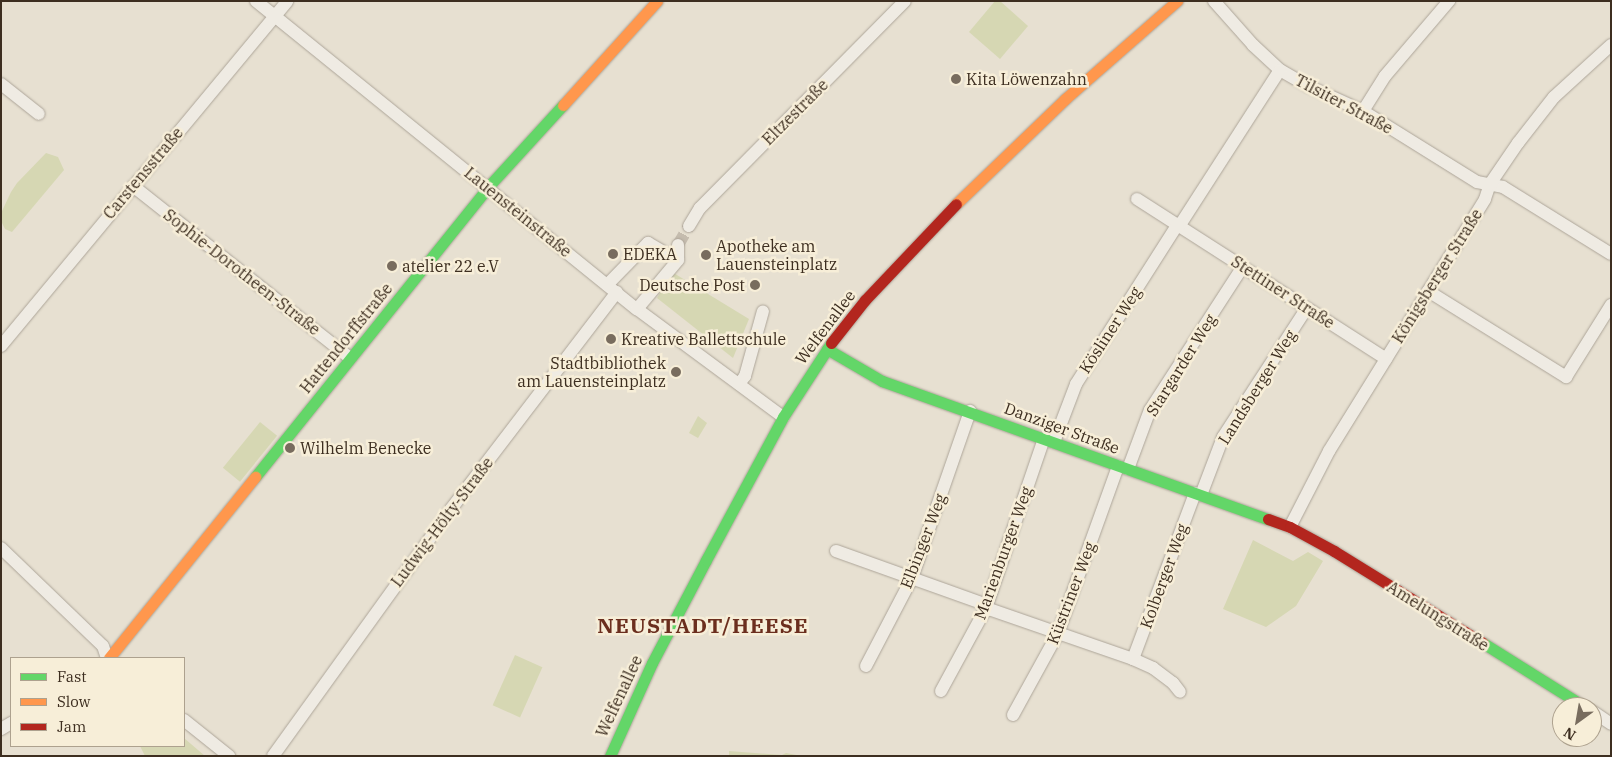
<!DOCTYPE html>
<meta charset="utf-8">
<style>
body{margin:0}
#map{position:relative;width:1612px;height:757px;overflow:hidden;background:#e7e0d1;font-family:"IBM Plex Serif",serif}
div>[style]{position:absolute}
.green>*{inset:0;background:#d6d7b3;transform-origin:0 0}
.street-tunnel>*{height:12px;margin-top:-6px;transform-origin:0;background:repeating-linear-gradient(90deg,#c5bcae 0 12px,transparent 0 18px)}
.roads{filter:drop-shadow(0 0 1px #ada599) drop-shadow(0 0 1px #ada599)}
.street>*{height:12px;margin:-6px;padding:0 6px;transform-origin:6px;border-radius:6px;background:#efebe3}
.fast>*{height:11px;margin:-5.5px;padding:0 5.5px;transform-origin:5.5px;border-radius:5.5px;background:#63d668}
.slow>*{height:11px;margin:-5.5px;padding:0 5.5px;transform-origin:5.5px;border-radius:5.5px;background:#ff974d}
.jam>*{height:11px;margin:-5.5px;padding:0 5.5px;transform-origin:5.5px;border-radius:5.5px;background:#b3261e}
.dots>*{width:14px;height:14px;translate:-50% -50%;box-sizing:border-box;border:2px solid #f7eed8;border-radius:50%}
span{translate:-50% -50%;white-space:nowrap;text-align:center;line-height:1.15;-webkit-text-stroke:5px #f7eed8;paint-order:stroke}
.poi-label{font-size:16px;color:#3d2e20}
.left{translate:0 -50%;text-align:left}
.right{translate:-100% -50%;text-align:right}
.street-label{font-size:16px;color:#3d2e20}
.district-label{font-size:21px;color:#6b2e1e;font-weight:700;letter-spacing:1px}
.frame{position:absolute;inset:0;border:2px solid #3d2e20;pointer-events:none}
.legend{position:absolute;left:10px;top:657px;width:175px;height:90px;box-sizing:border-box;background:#f7eed8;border:1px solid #ada18e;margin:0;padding:6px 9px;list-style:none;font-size:15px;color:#3d2e20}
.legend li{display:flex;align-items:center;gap:10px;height:25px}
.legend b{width:25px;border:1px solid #ada18e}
.north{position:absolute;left:1552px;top:697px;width:50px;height:50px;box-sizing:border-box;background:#f7eed8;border:1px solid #ada18e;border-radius:50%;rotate:212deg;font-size:14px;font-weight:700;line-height:20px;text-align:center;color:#3d2e20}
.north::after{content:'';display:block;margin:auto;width:18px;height:22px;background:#786c5e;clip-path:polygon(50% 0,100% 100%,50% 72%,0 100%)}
</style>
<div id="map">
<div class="green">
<i style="clip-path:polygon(995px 1px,1000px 1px,1028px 26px,1000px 59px,969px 32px)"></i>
<i style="clip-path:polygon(46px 153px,58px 157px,64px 170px,12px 232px,5px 229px,1px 221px,2px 211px,11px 192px,17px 183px)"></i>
<i style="clip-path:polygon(672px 272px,749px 319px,733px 358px,657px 298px)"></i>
<i style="clip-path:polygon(698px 416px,707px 423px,698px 438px,689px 433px)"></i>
<i style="left:260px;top:422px;width:22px;height:59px;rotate:39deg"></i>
<i style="clip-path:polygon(1253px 540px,1293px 561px,1308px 552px,1323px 561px,1296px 606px,1266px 627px,1223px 609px)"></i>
<i style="left:515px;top:655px;width:30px;height:55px;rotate:24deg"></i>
<i style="clip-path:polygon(184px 738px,205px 756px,145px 756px,140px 746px,184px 746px)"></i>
<i style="clip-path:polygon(729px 751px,782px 755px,786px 753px,802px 756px,729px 756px)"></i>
</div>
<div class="street-tunnel">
<i style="left:678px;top:245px;width:22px;rotate:-60deg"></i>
</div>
<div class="roads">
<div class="street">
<i style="left:256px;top:1px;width:490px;rotate:39deg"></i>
<i style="left:637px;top:309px;width:182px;rotate:36.5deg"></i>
<i style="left:1214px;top:1px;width:59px;rotate:48.4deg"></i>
<i style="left:1253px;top:45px;width:37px;rotate:43deg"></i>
<i style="left:1280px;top:70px;width:34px;rotate:30deg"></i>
<i style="left:1310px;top:87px;width:58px;rotate:24.4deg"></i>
<i style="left:1363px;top:111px;width:134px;rotate:31.9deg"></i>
<i style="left:1477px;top:182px;width:26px;rotate:11deg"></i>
<i style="left:1503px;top:187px;width:127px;rotate:31.8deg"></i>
<i style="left:1px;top:84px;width:48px;rotate:38.3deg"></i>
<i style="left:1363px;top:111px;width:41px;rotate:-57.8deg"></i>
<i style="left:1385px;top:76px;width:99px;rotate:-49.5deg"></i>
<i style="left:133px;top:186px;width:277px;rotate:38.4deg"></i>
<i style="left:1137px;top:199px;width:296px;rotate:32.7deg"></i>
<i style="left:1180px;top:225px;width:184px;rotate:-57.2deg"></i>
<i style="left:689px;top:226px;width:21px;rotate:-59deg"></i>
<i style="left:700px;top:208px;width:291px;rotate:-45.3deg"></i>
<i style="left:678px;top:260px;width:15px;rotate:-90deg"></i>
<i style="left:607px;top:285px;width:59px;rotate:-45.7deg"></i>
<i style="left:648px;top:243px;width:34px;rotate:30deg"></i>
<i style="left:1428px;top:291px;width:163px;rotate:31.9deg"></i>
<i style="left:1566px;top:377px;width:85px;rotate:-58deg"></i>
<i style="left:637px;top:309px;width:64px;rotate:-50.1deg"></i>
<i style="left:1px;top:346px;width:448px;rotate:-50.3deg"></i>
<i style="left:739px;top:384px;width:10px;rotate:-53deg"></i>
<i style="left:745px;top:376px;width:67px;rotate:-74.5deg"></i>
<i style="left:1054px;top:442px;width:62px;rotate:-69.2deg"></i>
<i style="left:1076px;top:384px;width:190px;rotate:-57.5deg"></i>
<i style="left:1128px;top:469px;width:63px;rotate:-69.6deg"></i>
<i style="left:1150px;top:410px;width:171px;rotate:-57.1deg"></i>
<i style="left:1201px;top:495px;width:62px;rotate:-69.2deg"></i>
<i style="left:1223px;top:437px;width:153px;rotate:-57deg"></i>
<i style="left:1290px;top:527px;width:85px;rotate:-62.8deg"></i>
<i style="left:1329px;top:451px;width:296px;rotate:-58.2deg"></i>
<i style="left:1485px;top:199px;width:16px;rotate:-72deg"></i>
<i style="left:1490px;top:184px;width:50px;rotate:-55.7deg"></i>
<i style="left:1518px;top:143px;width:58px;rotate:-52deg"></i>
<i style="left:1554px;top:97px;width:77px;rotate:-42.4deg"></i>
<i style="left:1px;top:548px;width:141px;rotate:43.9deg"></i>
<i style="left:103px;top:646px;width:13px;rotate:72deg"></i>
<i style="left:836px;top:551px;width:160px;rotate:19.7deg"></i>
<i style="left:986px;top:608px;width:156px;rotate:19.1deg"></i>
<i style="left:1133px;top:659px;width:22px;rotate:24deg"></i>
<i style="left:1153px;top:668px;width:25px;rotate:37deg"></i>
<i style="left:1173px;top:683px;width:11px;rotate:52deg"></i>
<i style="left:1133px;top:659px;width:177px;rotate:-69.5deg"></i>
<i style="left:866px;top:666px;width:99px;rotate:-62.4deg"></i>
<i style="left:912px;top:578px;width:177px;rotate:-70.8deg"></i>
<i style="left:941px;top:691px;width:94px;rotate:-61.5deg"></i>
<i style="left:986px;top:608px;width:179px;rotate:-71.1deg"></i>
<i style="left:1592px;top:711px;width:23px;rotate:34deg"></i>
<i style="left:1013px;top:715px;width:94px;rotate:-61.2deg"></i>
<i style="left:1058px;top:633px;width:177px;rotate:-70.2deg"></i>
<i style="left:184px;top:720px;width:58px;rotate:38.7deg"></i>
<i style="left:1px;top:729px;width:12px;rotate:-31deg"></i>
<i style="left:273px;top:756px;width:304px;rotate:-54.2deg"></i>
<i style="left:451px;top:509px;width:273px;rotate:-52.6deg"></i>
</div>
<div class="fast">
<i style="left:827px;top:349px;width:64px;rotate:30.2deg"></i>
<i style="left:882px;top:381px;width:410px;rotate:19.7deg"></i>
<i style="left:255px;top:477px;width:372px;rotate:-51.2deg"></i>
<i style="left:488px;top:187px;width:111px;rotate:-47.6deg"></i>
<i style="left:1483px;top:643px;width:120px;rotate:32.1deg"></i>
<i style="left:610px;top:756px;width:102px;rotate:-65.7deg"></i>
<i style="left:652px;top:663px;width:116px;rotate:-62.3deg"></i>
<i style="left:706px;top:560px;width:162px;rotate:-61.7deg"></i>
<i style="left:783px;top:417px;width:88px;rotate:-57deg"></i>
</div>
<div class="slow">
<i style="left:563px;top:105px;width:140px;rotate:-47.9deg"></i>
<i style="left:956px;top:204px;width:151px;rotate:-43.9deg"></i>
<i style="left:1065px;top:99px;width:149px;rotate:-41.2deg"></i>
<i style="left:109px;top:658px;width:233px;rotate:-51.1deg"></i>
</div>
<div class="jam">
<i style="left:831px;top:343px;width:55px;rotate:-51.7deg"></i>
<i style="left:865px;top:300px;width:132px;rotate:-46.5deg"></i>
<i style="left:1268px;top:519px;width:23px;rotate:20deg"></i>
<i style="left:1290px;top:527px;width:50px;rotate:28.6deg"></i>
<i style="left:1334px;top:551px;width:175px;rotate:31.7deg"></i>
</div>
</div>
<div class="dots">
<i style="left:956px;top:79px;background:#786c5e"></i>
<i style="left:613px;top:254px;background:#786c5e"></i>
<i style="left:706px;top:255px;background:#786c5e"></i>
<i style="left:392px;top:266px;background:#786c5e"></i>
<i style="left:755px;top:285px;background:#786c5e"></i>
<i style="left:611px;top:339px;background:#786c5e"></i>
<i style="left:676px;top:372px;background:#786c5e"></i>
<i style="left:290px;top:448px;background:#786c5e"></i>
</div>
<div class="poi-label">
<span class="left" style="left:966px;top:79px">Kita Löwenzahn</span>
<span class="left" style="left:716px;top:255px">Apotheke am<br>Lauensteinplatz</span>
<span class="left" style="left:623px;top:254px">EDEKA</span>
<span class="left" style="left:402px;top:266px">atelier 22 e.V</span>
<span class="right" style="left:745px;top:285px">Deutsche Post</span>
<span class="left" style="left:621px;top:339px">Kreative Ballettschule</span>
<span class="right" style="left:666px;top:372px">Stadtbibliothek<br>am Lauensteinplatz</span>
<span class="left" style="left:300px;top:448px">Wilhelm Benecke</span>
</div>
<div class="street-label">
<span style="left:1344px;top:104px;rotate:28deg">Tilsiter Straße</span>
<span style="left:795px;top:112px;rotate:-45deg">Eltzestraße</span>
<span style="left:143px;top:173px;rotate:-50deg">Carstensstraße</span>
<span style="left:518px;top:212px;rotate:39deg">Lauensteinstraße</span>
<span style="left:242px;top:272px;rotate:38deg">Sophie-Dorotheen-Straße</span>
<span style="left:1437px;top:276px;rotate:-58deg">Königsberger Straße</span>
<span style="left:1283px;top:292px;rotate:33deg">Stettiner Straße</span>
<span style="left:825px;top:327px;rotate:-53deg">Welfenallee</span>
<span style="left:1110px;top:330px;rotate:-57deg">Kösliner Weg</span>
<span style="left:346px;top:338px;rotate:-51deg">Hattendorffstraße</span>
<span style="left:1181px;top:365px;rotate:-58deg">Stargarder Weg</span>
<span style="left:1257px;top:387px;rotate:-58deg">Landsberger Weg</span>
<span style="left:1062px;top:428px;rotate:20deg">Danziger Straße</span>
<span style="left:442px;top:522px;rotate:-53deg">Ludwig-Hölty-Straße</span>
<span style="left:923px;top:541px;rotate:-69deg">Elbinger Weg</span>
<span style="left:1003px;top:553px;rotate:-70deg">Marienburger Weg</span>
<span style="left:1164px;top:576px;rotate:-70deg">Kolberger Weg</span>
<span style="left:1071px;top:593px;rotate:-69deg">Küstriner Weg</span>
<span style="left:1438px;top:616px;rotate:32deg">Amelungstraße</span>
<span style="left:619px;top:696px;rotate:-65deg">Welfenallee</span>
</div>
<div class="district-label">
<span style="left:703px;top:625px">NEUSTADT/HEESE</span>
</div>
<div class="frame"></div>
<ul class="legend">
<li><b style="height:6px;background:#63d668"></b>Fast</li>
<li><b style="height:6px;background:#ff974d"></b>Slow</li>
<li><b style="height:6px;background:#b3261e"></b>Jam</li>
</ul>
<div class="north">N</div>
</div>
